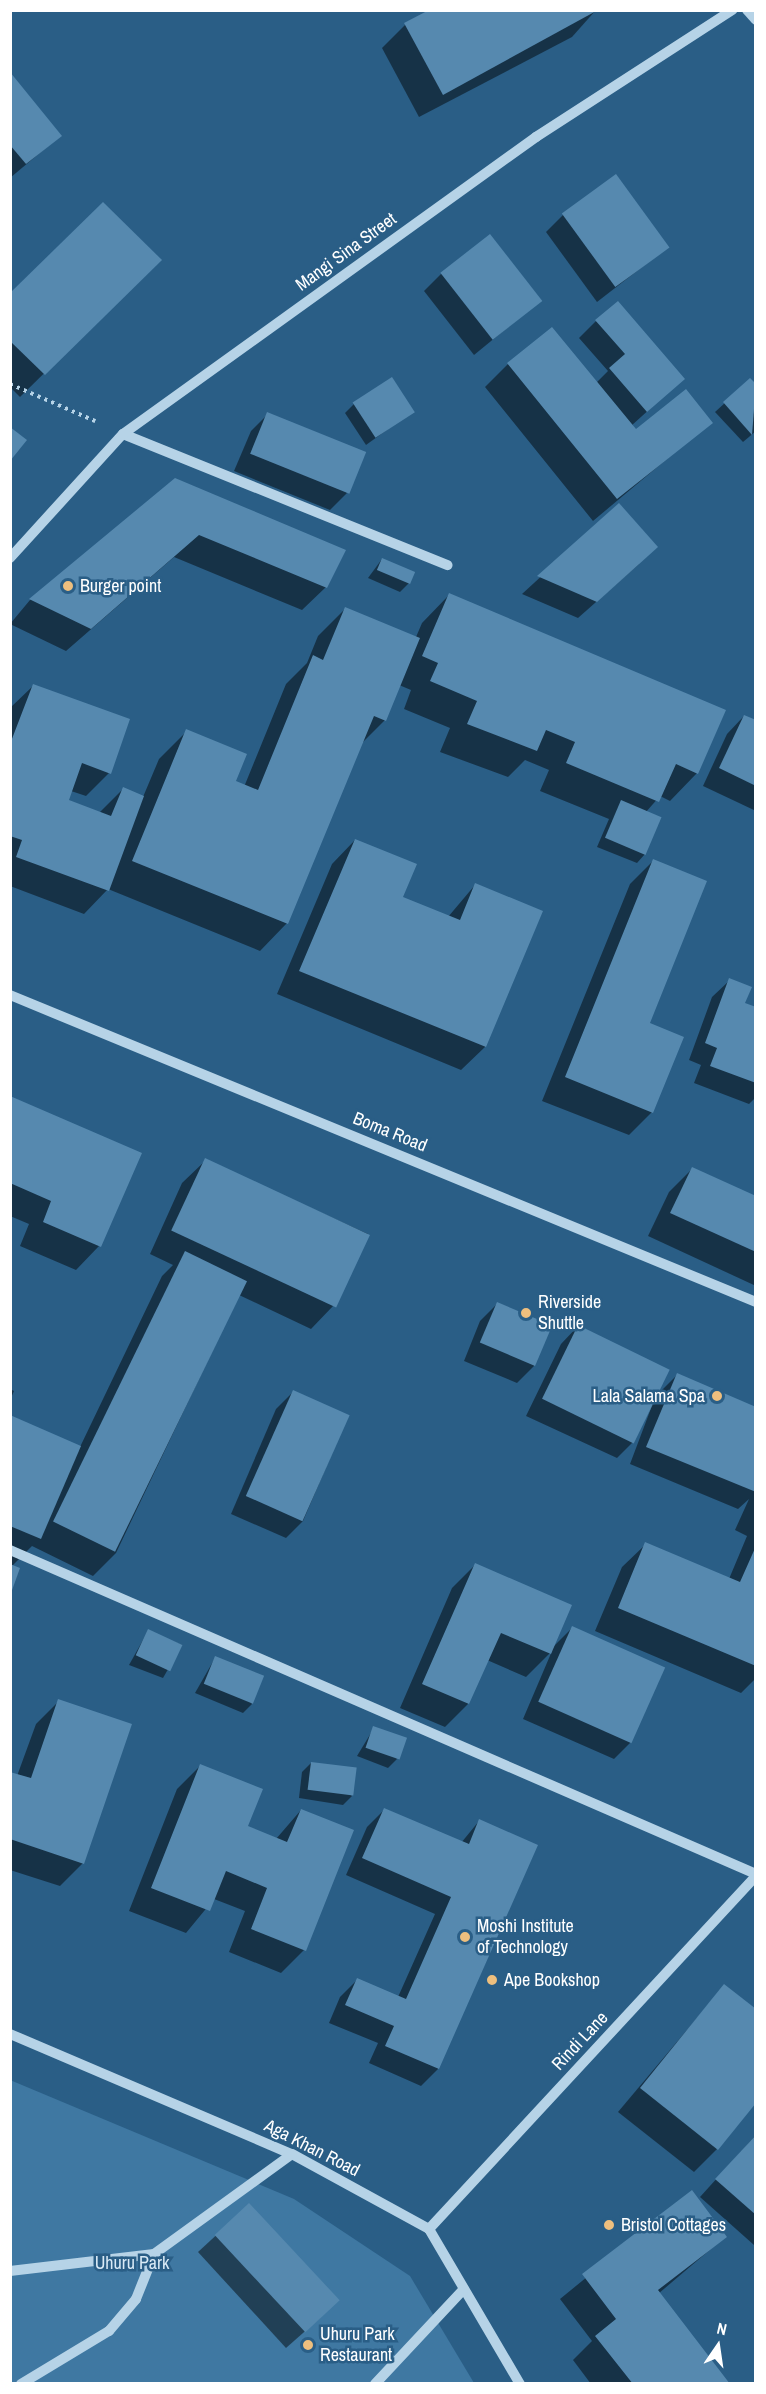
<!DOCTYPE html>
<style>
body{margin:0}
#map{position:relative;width:766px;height:2394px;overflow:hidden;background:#2a5e86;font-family:"Archivo Narrow",sans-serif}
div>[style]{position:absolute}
.green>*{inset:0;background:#3f78a2}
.shadow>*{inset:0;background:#0007}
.building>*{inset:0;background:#5689af;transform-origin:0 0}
.path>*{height:4px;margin-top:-2px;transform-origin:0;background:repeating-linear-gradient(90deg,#b6d3e7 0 3px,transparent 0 7.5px)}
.minor>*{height:10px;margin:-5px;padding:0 5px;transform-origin:5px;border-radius:5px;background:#b6d3e7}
.dots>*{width:16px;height:16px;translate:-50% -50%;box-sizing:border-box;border:3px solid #2a5e86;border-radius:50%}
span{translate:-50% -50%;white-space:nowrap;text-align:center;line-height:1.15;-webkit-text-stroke:5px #2a5e86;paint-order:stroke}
.street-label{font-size:18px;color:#fff}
.poi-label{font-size:18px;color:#fff}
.left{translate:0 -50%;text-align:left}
.right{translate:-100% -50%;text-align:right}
.park-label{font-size:18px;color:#d9eaf6}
.frame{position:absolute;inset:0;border:12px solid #fff;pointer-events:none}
.north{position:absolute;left:688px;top:2316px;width:60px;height:60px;-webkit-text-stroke:4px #2a5e86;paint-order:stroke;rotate:13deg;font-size:16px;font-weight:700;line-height:24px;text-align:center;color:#fff}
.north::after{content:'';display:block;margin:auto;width:21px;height:27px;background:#fff;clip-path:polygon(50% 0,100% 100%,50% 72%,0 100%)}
</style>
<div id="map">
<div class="green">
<i style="clip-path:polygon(10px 2080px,294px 2199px,410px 2276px,474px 2383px,11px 2383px)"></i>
</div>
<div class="shadow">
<i style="clip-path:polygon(596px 10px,572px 37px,419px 117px,382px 48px,405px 25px)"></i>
<i style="clip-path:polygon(10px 74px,60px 136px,10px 178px)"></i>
<i style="clip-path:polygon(563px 215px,668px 247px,597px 302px,546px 232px)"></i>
<i style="clip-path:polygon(159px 260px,20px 397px,10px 387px,10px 295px)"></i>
<i style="clip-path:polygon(441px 274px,540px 301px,474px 355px,424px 291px)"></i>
<i style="clip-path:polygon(596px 321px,683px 379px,631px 426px,635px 431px,711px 422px,593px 521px,485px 387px,508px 364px,596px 383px,608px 371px,579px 338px)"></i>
<i style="clip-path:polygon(750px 380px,756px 386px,756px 431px,743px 442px,715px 412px)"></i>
<i style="clip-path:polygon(354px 404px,413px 411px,366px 445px,345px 413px)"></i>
<i style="clip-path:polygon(268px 414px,347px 493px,330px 510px,234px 471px,251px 431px)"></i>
<i style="clip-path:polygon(175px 480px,326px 587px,302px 610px,174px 557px,66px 651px,10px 624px,30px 600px)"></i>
<i style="clip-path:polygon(619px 505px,639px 564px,578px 618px,522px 594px)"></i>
<i style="clip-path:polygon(382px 559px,409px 583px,400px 592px,368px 578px)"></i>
<i style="clip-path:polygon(449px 595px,697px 773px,670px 801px,660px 796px,646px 812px,645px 854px,637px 863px,597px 847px,609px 819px,540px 791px,549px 770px,525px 760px,508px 777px,440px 752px,450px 728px,404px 709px,411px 690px,399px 685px,385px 720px,362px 743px,287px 923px,260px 951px,108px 889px,84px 914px,10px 886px,10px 708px,34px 685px,109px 773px,86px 796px,71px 791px,67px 801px,99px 813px,123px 789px,143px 797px,159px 759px,187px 731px,234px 782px,244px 787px,286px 684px,307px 663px,318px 636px,345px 609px,416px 637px,422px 623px)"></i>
<i style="clip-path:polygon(744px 716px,756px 722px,756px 811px,703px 786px,727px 734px)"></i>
<i style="clip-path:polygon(355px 840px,401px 898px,448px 917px,475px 885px,541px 912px,485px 1047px,461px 1070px,277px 994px,332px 864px)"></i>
<i style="clip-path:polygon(653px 861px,648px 1023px,652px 1112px,629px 1135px,542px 1101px,630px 884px)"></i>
<i style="clip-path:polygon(730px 980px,743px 1004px,756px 1008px,756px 1097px,749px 1104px,694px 1083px,701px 1065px,689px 1060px,712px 997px)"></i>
<i style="clip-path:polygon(10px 1098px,140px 1154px,99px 1246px,76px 1270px,20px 1246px,29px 1224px,10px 1216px)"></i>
<i style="clip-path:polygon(206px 1160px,368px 1234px,334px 1305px,311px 1329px,239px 1295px,116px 1553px,93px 1576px,32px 1546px,12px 1566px,10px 1589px,10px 1417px,80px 1447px,162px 1276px,173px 1265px,150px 1254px,182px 1183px)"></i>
<i style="clip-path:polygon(692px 1169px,756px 1198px,756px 1286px,648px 1236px,669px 1192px)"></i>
<i style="clip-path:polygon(497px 1304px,550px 1326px,534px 1366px,517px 1383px,464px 1361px,480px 1321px)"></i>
<i style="clip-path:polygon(578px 1326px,657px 1395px,677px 1375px,756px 1408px,756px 1678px,741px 1693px,595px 1631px,622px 1567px,646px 1544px,729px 1579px,747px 1536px,735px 1530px,749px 1499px,738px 1509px,630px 1464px,653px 1403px,634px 1441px,617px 1458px,526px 1416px,561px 1344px)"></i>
<i style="clip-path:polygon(10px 1389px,14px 1391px,10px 1400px)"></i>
<i style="clip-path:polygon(293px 1392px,348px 1416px,303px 1521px,286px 1538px,231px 1514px,276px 1409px)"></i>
<i style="clip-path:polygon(475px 1565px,552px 1648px,572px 1628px,631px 1742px,614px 1759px,523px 1719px,552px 1651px,526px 1677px,487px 1660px,468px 1704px,445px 1727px,400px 1708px,452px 1588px)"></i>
<i style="clip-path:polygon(148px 1631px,182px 1645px,163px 1678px,129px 1665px)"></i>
<i style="clip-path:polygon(215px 1658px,252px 1704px,243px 1713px,195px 1693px)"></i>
<i style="clip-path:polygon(59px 1701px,83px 1863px,60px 1886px,10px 1870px,10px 1773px,17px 1776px,36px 1724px)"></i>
<i style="clip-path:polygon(374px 1728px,397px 1759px,388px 1768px,357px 1756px)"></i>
<i style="clip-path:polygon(311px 1763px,352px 1796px,343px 1805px,299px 1798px,302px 1772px)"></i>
<i style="clip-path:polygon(200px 1766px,246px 1827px,276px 1839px,301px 1810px,304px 1950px,281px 1973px,229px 1952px,245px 1911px,214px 1899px,186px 1933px,129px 1911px,177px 1789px)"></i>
<i style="clip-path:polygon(385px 1809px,461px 1843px,479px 1821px,438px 2069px,421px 2086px,369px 2063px,378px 2043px,329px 2023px,340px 1997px,357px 1980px,398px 1997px,435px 1914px,346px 1875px,367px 1827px)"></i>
<i style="clip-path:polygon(724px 1986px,717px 2149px,694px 2172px,618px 2112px)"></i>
<i style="clip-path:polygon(756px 2135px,756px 2243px,754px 2245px,700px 2197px)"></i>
<i style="clip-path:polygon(691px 2192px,725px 2237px,658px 2294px,728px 2384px,591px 2384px,573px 2360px,592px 2341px,560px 2299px)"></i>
<i style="clip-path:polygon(249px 2205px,320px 2318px,286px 2348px,198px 2252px)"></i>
</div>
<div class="building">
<i style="clip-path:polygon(429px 10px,598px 10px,443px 95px,404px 23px)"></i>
<i style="clip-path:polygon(10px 72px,62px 136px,26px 164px,10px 145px)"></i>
<i style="left:616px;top:174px;width:91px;height:67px;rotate:54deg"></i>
<i style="clip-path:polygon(103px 202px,162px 260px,45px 375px,10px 341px,10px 293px)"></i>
<i style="left:490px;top:234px;width:85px;height:63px;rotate:52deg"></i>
<i style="clip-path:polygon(618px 301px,685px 379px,647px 412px,609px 368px,625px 354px,595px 320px)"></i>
<i style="clip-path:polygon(552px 327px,636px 429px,686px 389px,713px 423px,617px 499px,507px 363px)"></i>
<i style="left:392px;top:377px;width:42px;height:47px;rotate:57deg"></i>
<i style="clip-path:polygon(750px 378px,756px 384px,752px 435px,723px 402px)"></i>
<i style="left:267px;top:412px;width:107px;height:45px;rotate:22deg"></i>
<i style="clip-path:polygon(10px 427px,27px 440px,10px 461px)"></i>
<i style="clip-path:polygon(175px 478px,346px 550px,327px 588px,199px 535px,91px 629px,29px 599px)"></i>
<i style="clip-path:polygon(619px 503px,658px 547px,597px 602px,537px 576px)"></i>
<i style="left:382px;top:558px;width:36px;height:13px;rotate:23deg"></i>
<i style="clip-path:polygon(449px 593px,726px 710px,698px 774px,676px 764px,659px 802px,566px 763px,575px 742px,546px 730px,537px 751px,467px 724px,477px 701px,430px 681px,438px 663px,422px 656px)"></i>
<i style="clip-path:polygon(345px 607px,420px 638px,386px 721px,374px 716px,288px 924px,132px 861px,186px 729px,247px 754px,236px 781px,258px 790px,313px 655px,323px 660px)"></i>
<i style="clip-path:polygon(33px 684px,130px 719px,111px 774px,82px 763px,69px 800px,111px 816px,123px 787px,144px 796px,109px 891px,16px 857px,22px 840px,10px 836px,10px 744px)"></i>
<i style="clip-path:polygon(744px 715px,756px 720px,756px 786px,719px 768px)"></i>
<i style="left:621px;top:800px;width:44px;height:41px;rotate:23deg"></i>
<i style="clip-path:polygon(355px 839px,417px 864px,403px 897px,460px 920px,475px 883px,543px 911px,486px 1047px,299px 971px)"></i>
<i style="clip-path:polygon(653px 859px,707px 881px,650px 1023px,684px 1037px,653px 1113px,565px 1077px)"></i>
<i style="clip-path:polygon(729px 978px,752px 987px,745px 1003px,756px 1007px,756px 1083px,710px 1066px,717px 1048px,705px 1043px)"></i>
<i style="clip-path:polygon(10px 1096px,142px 1153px,101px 1247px,43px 1222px,51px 1201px,10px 1183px)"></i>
<i style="left:205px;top:1158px;width:182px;height:80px;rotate:25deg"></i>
<i style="clip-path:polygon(692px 1167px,756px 1196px,756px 1252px,670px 1213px)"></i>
<i style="left:185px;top:1251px;width:69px;height:301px;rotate:26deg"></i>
<i style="left:497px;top:1302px;width:60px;height:44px;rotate:23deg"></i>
<i style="left:578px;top:1325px;width:102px;height:82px;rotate:26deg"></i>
<i style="clip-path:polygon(677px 1373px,756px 1407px,756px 1492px,646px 1447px)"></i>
<i style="left:293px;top:1390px;width:62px;height:116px;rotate:24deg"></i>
<i style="clip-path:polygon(10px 1415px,81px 1446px,41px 1539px,10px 1526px)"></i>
<i style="clip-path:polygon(645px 1542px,740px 1582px,756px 1546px,756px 1666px,618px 1608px)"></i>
<i style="clip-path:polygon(475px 1563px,572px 1605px,551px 1654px,501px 1633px,469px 1704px,422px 1684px)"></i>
<i style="clip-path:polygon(10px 1564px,20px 1568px,11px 1593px,10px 1593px)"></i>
<i style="left:572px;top:1626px;width:102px;height:83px;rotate:24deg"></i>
<i style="left:148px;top:1629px;width:38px;height:29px;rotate:25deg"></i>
<i style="left:215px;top:1656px;width:53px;height:30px;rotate:22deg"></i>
<i style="clip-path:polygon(58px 1699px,132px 1724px,84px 1864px,10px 1839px,10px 1772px,31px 1778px)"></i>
<i style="left:373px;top:1726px;width:36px;height:23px;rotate:19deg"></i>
<i style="left:311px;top:1762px;width:46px;height:28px;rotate:7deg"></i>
<i style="clip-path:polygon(200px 1764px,263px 1789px,248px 1826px,287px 1842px,301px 1809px,354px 1830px,306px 1951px,251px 1929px,267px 1888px,226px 1871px,210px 1911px,151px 1888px)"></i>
<i style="clip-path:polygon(384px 1808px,469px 1844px,479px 1819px,538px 1845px,439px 2069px,385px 2046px,394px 2026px,345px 2005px,357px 1978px,406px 1999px,451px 1897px,362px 1858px)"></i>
<i style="clip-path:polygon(724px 1984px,756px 2009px,756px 2103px,718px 2150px,640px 2088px)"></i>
<i style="clip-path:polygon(756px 2135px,756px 2215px,715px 2179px)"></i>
<i style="clip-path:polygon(692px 2190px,727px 2237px,658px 2290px,730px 2384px,633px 2384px,595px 2336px,616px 2319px,582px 2274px)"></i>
<i style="left:249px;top:2203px;width:133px;height:47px;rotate:47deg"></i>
</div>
<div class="path">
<i style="left:10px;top:384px;width:93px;rotate:23.5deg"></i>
</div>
<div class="minor">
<i style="left:747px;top:10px;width:13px;rotate:48deg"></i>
<i style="left:123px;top:434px;width:350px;rotate:22deg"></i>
<i style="left:10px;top:558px;width:168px;rotate:-47.7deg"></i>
<i style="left:123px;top:434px;width:509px;rotate:-35.72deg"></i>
<i style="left:536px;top:137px;width:234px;rotate:-32.9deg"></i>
<i style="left:10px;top:995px;width:807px;rotate:22.37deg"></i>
<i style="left:10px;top:1550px;width:813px;rotate:23.48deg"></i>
<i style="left:10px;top:2034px;width:306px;rotate:23.1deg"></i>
<i style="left:292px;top:2154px;width:156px;rotate:28.7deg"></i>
<i style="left:429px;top:2229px;width:180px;rotate:59.6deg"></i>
<i style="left:429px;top:2229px;width:481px;rotate:-47.2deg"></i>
<i style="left:10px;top:2271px;width:145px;rotate:-6.7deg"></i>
<i style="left:154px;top:2254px;width:170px;rotate:-35.9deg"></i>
<i style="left:21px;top:2384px;width:103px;rotate:-31.1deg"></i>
<i style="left:109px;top:2331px;width:42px;rotate:-49.8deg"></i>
<i style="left:136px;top:2299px;width:48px;rotate:-68.2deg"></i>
<i style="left:375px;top:2384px;width:130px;rotate:-46.9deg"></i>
</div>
<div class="dots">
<i style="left:68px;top:586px;background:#eebf7e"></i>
<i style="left:526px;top:1313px;background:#eebf7e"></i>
<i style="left:717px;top:1396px;background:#eebf7e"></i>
<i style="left:465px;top:1937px;background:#eebf7e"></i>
<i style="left:492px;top:1980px;background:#eebf7e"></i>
<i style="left:609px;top:2225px;background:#eebf7e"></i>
<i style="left:308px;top:2345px;background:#eebf7e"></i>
</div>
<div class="street-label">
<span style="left:346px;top:252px;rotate:-36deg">Mangi Sina Street</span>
<span style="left:390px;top:1132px;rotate:22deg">Boma Road</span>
<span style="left:580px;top:2041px;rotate:-47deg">Rindi Lane</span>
<span style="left:312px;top:2148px;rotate:27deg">Aga Khan Road</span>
</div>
<div class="poi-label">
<span class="left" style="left:80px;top:586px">Burger point</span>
<span class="left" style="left:538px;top:1313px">Riverside<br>Shuttle</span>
<span class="right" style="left:705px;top:1396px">Lala Salama Spa</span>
<span class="left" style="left:477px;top:1937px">Moshi Institute<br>of Technology</span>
<span class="left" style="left:504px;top:1980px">Ape Bookshop</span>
<span class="left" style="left:621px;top:2225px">Bristol Cottages</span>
<span class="left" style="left:320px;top:2345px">Uhuru Park<br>Restaurant</span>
</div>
<div class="park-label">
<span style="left:132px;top:2263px">Uhuru Park</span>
</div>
<div class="frame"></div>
<div class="north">N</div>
</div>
